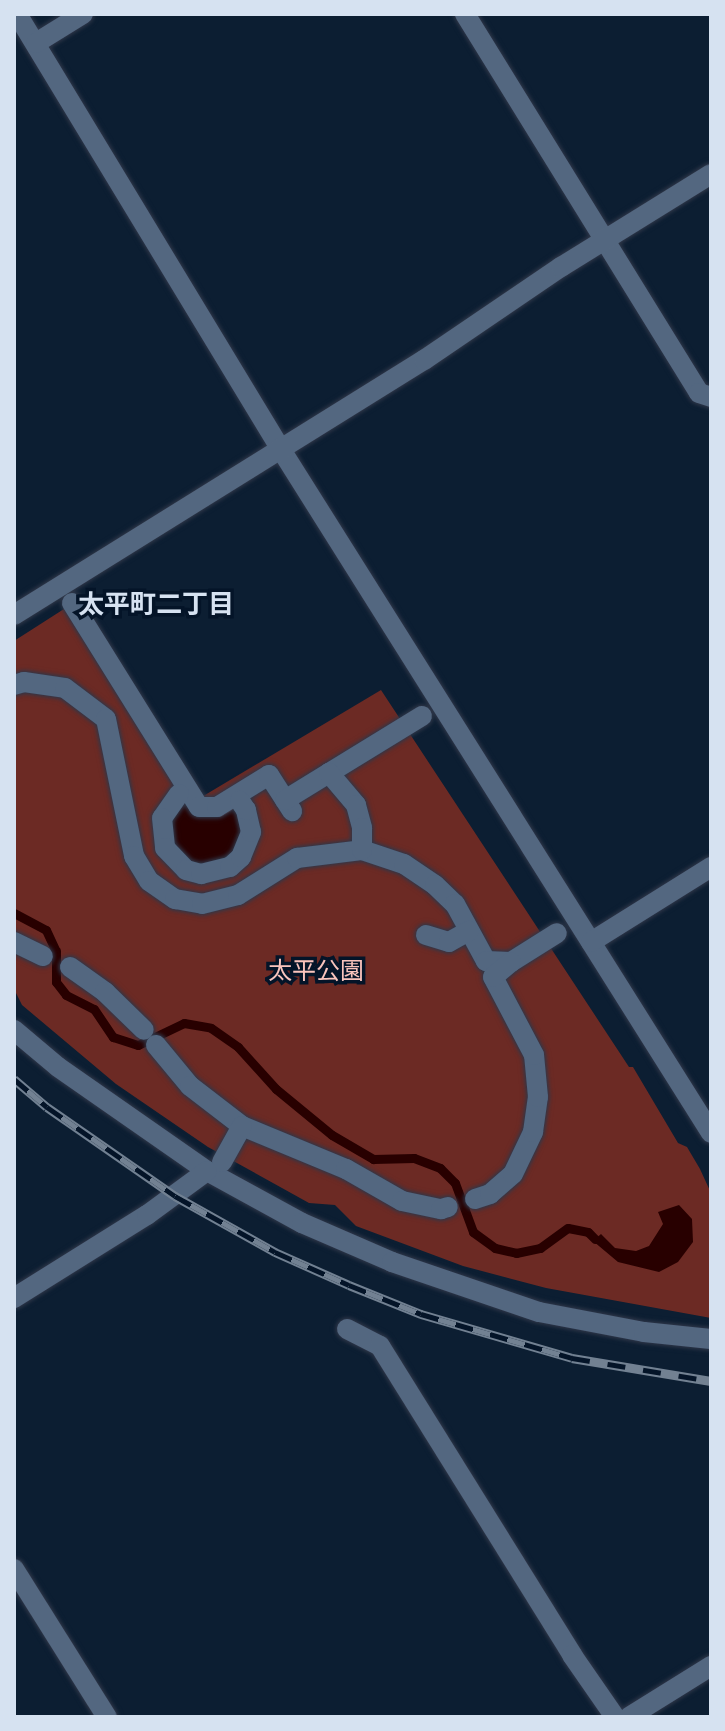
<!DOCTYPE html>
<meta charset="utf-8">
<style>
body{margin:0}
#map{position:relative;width:725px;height:1731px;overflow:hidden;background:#0c1e32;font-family:Inter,"Noto Sans JP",sans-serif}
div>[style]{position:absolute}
.green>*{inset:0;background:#6c2a24}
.water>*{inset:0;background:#280000}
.stream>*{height:9px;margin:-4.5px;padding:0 4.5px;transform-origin:4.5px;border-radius:4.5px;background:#280000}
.roads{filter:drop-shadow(0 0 2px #2f3749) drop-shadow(0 0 2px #2f3749)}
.minor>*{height:20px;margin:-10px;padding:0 10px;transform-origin:10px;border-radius:10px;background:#536780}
.rail>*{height:9px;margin-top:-4.5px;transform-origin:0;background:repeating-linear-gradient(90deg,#041428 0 18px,#728192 0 36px);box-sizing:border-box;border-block:2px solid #728192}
span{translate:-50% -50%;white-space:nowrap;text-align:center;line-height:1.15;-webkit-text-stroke:7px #041428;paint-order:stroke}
.park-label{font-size:24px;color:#fac4bd}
.neighbourhood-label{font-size:26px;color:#d6e2f1;font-weight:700}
.frame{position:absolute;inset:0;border:16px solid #d6e2f1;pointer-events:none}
</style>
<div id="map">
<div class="green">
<i style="clip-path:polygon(78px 600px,200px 798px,381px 690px,629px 1067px,633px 1067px,678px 1143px,687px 1147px,700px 1169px,711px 1193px,711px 1318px,546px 1288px,463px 1266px,356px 1226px,335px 1205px,309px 1203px,208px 1147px,116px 1084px,22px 1005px,14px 989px,14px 641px)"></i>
</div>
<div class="water">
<i style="clip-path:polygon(184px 794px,197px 812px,221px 817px,238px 807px,244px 821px,236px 855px,216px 865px,196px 866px,170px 845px,169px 811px)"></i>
<i style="clip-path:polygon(679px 1205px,692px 1219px,693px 1242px,678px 1262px,659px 1272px,618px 1262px,593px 1241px,601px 1234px,615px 1248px,636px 1251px,649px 1246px,663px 1224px,658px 1212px)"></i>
</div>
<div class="stream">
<i style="left:14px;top:913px;width:36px;rotate:28deg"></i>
<i style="left:46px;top:930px;width:23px;rotate:65deg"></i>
<i style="left:56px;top:951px;width:31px;rotate:90deg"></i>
<i style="left:56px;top:982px;width:16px;rotate:52deg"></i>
<i style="left:66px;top:995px;width:31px;rotate:27deg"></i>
<i style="left:94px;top:1009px;width:34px;rotate:56deg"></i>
<i style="left:113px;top:1037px;width:26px;rotate:18deg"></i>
<i style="left:138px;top:1045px;width:51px;rotate:-25.6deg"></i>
<i style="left:184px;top:1023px;width:27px;rotate:10deg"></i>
<i style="left:211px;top:1028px;width:33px;rotate:35deg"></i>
<i style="left:238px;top:1047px;width:57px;rotate:47.9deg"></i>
<i style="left:276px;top:1089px;width:72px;rotate:39.4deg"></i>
<i style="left:332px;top:1135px;width:48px;rotate:30.3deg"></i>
<i style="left:373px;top:1159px;width:41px;rotate:-1.4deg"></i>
<i style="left:414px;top:1158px;width:28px;rotate:21deg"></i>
<i style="left:440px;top:1168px;width:21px;rotate:45deg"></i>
<i style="left:455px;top:1183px;width:52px;rotate:69.8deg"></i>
<i style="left:473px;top:1232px;width:27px;rotate:36deg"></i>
<i style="left:495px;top:1248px;width:22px;rotate:13deg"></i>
<i style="left:516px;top:1253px;width:25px;rotate:-12deg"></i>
<i style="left:540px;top:1248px;width:34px;rotate:-36deg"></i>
<i style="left:568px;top:1228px;width:20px;rotate:11deg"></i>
<i style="left:588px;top:1232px;width:10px;rotate:45deg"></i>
</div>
<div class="roads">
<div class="minor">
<i style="left:17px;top:14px;width:507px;rotate:58.78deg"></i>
<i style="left:280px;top:448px;width:809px;rotate:57.82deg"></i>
<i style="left:465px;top:14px;width:445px;rotate:58.3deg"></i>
<i style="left:699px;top:393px;width:13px;rotate:18deg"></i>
<i style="left:36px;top:43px;width:55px;rotate:-31.7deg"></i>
<i style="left:72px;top:603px;width:240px;rotate:58.1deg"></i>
<i style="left:199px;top:807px;width:18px"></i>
<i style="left:217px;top:807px;width:61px;rotate:-31.6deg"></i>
<i style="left:269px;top:775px;width:43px;rotate:57.4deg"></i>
<i style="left:14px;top:615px;width:483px;rotate:-31.9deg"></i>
<i style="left:424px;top:360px;width:166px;rotate:-34.2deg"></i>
<i style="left:561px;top:267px;width:176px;rotate:-31.8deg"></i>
<i style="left:14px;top:685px;width:10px;rotate:-17deg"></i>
<i style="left:24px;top:682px;width:41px;rotate:8.3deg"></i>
<i style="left:65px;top:688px;width:51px;rotate:37.1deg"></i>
<i style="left:106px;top:719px;width:140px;rotate:78.4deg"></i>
<i style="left:134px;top:856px;width:29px;rotate:59deg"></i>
<i style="left:149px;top:881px;width:32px;rotate:35deg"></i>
<i style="left:175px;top:899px;width:27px;rotate:10deg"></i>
<i style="left:202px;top:904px;width:37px;rotate:-14deg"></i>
<i style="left:238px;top:895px;width:70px;rotate:-32.1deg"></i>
<i style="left:297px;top:858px;width:65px;rotate:-7deg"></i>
<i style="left:362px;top:850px;width:44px;rotate:18.4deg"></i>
<i style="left:404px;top:864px;width:37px;rotate:34deg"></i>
<i style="left:435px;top:885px;width:28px;rotate:44deg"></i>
<i style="left:455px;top:904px;width:65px;rotate:61.5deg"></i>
<i style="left:486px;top:961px;width:25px;rotate:2deg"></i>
<i style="left:511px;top:962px;width:54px;rotate:-32.2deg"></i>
<i style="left:329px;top:773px;width:109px;rotate:-31.5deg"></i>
<i style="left:179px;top:794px;width:29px;rotate:125deg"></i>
<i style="left:162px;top:818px;width:30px;rotate:84deg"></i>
<i style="left:165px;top:848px;width:30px;rotate:46deg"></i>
<i style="left:186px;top:870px;width:16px;rotate:15deg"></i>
<i style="left:201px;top:874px;width:30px;rotate:-14deg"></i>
<i style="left:230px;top:867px;width:15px;rotate:-42deg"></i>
<i style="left:241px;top:857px;width:27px;rotate:-68deg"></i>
<i style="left:251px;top:832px;width:23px;rotate:-103deg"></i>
<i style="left:246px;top:810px;width:11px;rotate:-124deg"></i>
<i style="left:285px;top:800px;width:52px;rotate:-31.5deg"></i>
<i style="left:329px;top:773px;width:42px;rotate:49.8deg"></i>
<i style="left:356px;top:805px;width:24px;rotate:75deg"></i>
<i style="left:362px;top:828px;width:22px;rotate:90deg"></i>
<i style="left:426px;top:935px;width:24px;rotate:17deg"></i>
<i style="left:449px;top:942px;width:23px;rotate:-29deg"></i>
<i style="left:14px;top:942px;width:32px;rotate:26deg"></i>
<i style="left:591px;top:942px;width:142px;rotate:-32deg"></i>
<i style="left:70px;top:967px;width:43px;rotate:35.5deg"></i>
<i style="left:105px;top:992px;width:54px;rotate:44.3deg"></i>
<i style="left:14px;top:1030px;width:57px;rotate:40.1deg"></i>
<i style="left:58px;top:1067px;width:182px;rotate:34.9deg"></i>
<i style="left:207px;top:1171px;width:108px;rotate:28.7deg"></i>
<i style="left:302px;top:1223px;width:98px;rotate:23.4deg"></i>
<i style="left:392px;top:1262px;width:155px;rotate:18.8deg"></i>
<i style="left:539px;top:1312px;width:107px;rotate:10.8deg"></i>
<i style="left:644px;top:1332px;width:67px;rotate:6deg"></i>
<i style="left:156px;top:1045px;width:53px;rotate:50.3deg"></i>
<i style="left:190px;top:1086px;width:66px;rotate:37.6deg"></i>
<i style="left:242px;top:1126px;width:113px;rotate:22.5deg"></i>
<i style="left:346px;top:1169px;width:64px;rotate:29.7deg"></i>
<i style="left:402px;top:1201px;width:40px;rotate:12deg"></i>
<i style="left:441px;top:1209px;width:7px;rotate:-16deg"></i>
<i style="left:222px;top:1162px;width:41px;rotate:-60.9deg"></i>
<i style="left:475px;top:1199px;width:16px;rotate:-18deg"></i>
<i style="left:490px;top:1194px;width:30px;rotate:-41deg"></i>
<i style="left:513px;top:1174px;width:47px;rotate:-64.5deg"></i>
<i style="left:533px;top:1132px;width:35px;rotate:-82deg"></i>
<i style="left:538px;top:1097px;width:42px;rotate:-95.4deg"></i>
<i style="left:534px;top:1055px;width:88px;rotate:-117.7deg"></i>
<i style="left:493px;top:977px;width:23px;rotate:-40deg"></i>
<i style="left:14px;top:1298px;width:157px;rotate:-32deg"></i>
<i style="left:147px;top:1215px;width:74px;rotate:-36.3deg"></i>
<i style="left:347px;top:1329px;width:37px;rotate:27deg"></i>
<i style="left:380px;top:1346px;width:364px;rotate:58.1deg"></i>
<i style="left:572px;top:1655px;width:75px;rotate:55.3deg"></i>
<i style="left:14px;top:1569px;width:175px;rotate:57.9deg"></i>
<i style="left:629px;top:1717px;width:97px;rotate:-31.9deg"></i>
</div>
</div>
<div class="rail">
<i style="left:14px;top:1079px;width:43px;rotate:40.3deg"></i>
<i style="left:47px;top:1107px;width:156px;rotate:34.8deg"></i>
<i style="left:175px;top:1196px;width:115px;rotate:29.2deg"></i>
<i style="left:275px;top:1252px;width:81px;rotate:24deg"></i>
<i style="left:349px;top:1285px;width:78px;rotate:21.9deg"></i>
<i style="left:421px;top:1314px;width:157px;rotate:16.2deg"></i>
<i style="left:572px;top:1358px;width:141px;rotate:9.4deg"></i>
</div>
<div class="park-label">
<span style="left:316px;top:971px">太平公園</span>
</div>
<div class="neighbourhood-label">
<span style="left:156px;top:604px">太平町二丁目</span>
</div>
<div class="frame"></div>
</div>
